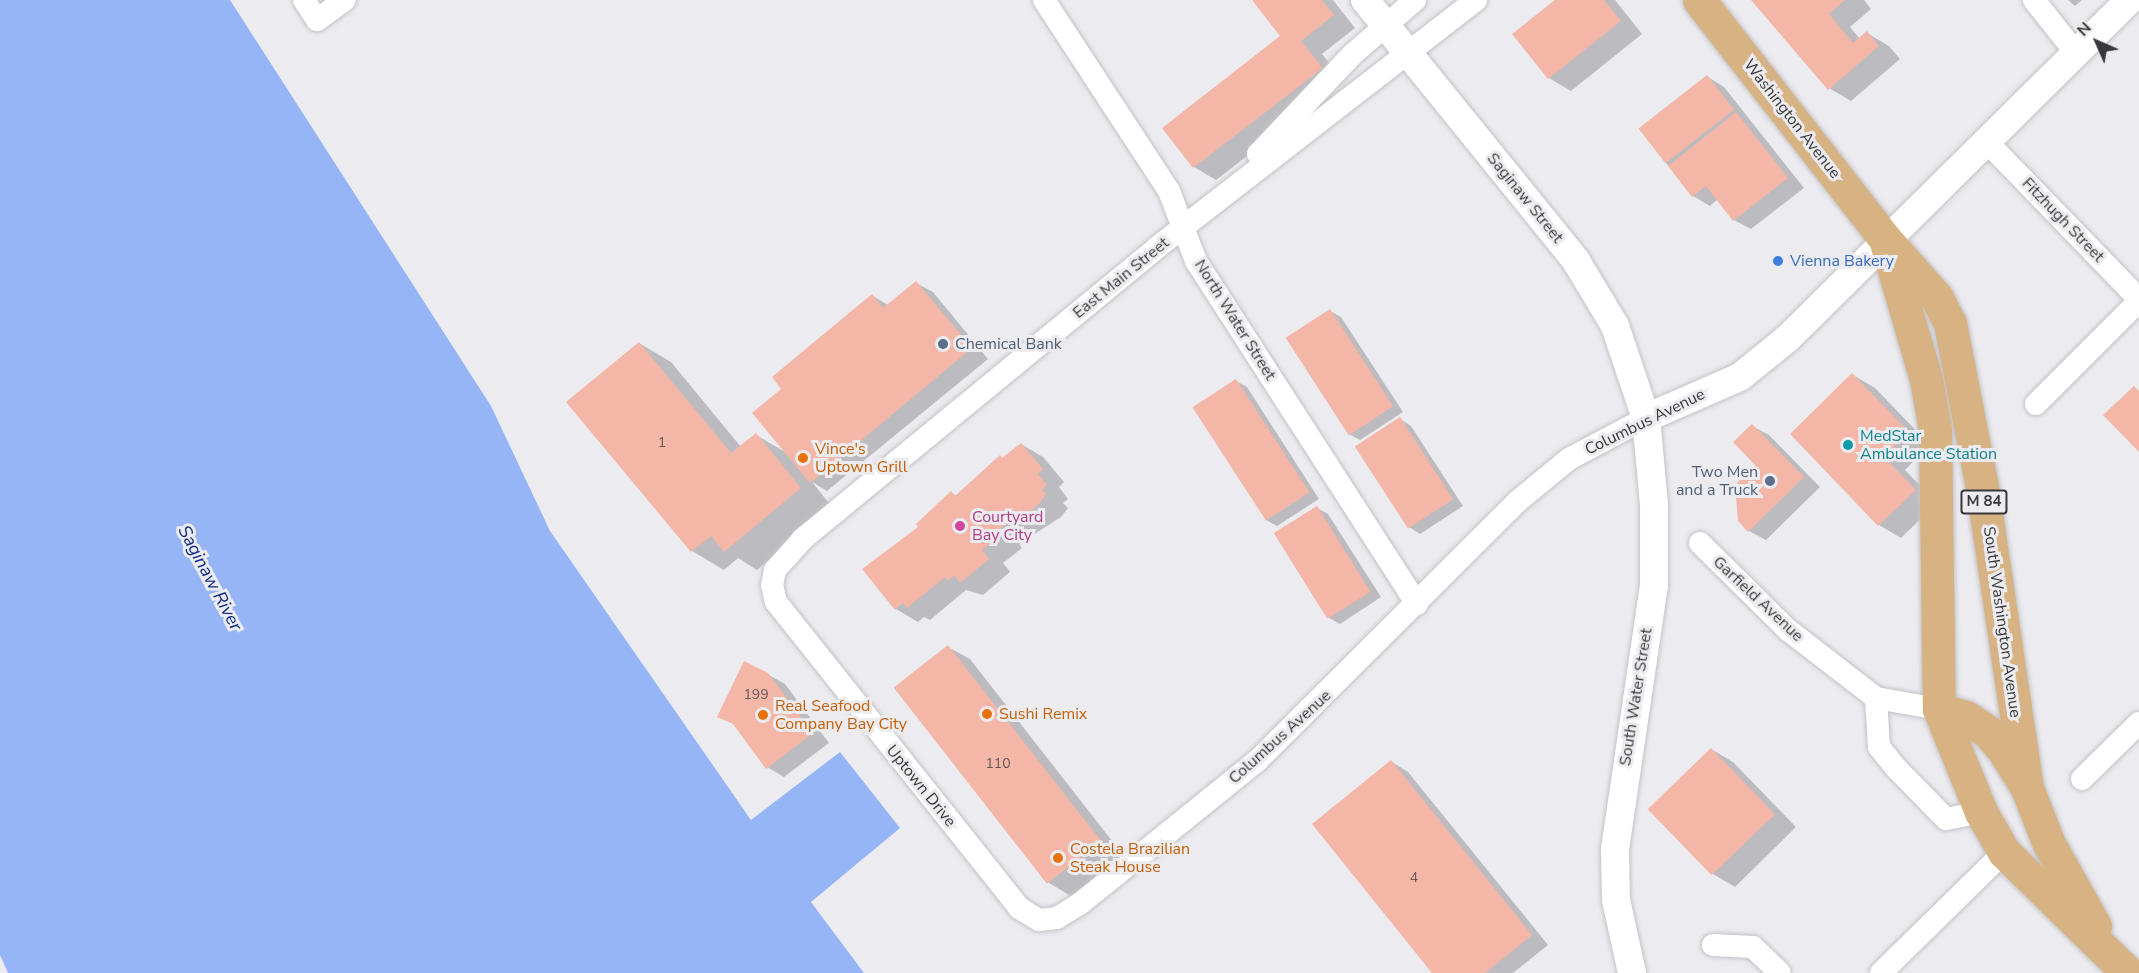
<!DOCTYPE html>
<style>
body{margin:0}
#map{position:relative;width:2139px;height:973px;overflow:hidden;background:#ececf0;font-family:"Nunito Sans",sans-serif}
div>[style]{position:absolute}
.water>*{inset:0;background:#96b5f6}
.shadow>*{inset:0;background:#0003}
.building>*{inset:0;background:#f3b6a7;transform-origin:0 0}
.roads{filter:drop-shadow(0 0 2px #c3c3c7) drop-shadow(0 0 2px #c3c3c7)}
.minor>*{height:22px;margin:-11px;padding:0 11px;transform-origin:11px;border-radius:11px;background:#fff}
.tertiary>*{height:28px;margin:-14px;padding:0 14px;transform-origin:14px;border-radius:14px;background:#fff}
.primary>*{height:33px;margin:-16.5px;padding:0 16.5px;transform-origin:16.5px;border-radius:16.5px;background:#d7b383}
.dots>*{width:16px;height:16px;translate:-50% -50%;box-sizing:border-box;border:3px solid #ececf0;border-radius:50%}
span{translate:-50% -50%;white-space:nowrap;text-align:center;line-height:1.15;-webkit-text-stroke:6px #ececf0;paint-order:stroke}
.number-label{font-size:14px;color:#675855}
.number-label span{-webkit-text-stroke-width:0}
.shield-label span{padding:2px 4px;background:#ececf0;border:2px solid;border-radius:4px;-webkit-text-stroke-width:0}
.shield-label{font-size:15px;color:#38383a;font-weight:700}
.street-label{font-size:16px;color:#38383a}
.shop-label{font-size:16px;color:#366cbe}
.left{translate:0 -50%;text-align:left}
.service-label{font-size:16px;color:#4e5e75}
.right{translate:-100% -50%;text-align:right}
.culture-label{font-size:16px;color:#0d838f}
.food-label{font-size:16px;color:#c56008}
.hotel-label{font-size:16px;color:#b23c85}
.water-label{font-size:18px;color:#092a83;font-style:italic}
.north{position:absolute;left:2067px;top:12px;width:60px;height:60px;-webkit-text-stroke:4px #ececf0;paint-order:stroke;rotate:315deg;font-size:16px;font-weight:700;line-height:24px;text-align:center;color:#38383a}
.north::after{content:'';display:block;margin:auto;width:21px;height:27px;background:#38383a;clip-path:polygon(50% 0,100% 100%,50% 72%,0 100%)}
</style>
<div id="map">
<div class="water">
<i style="clip-path:polygon(0 0,230px 0,491px 406px,550px 531px,751px 820px,840px 752px,900px 828px,811px 902px,864px 973px,8px 973px,0 955px)"></i>
</div>
<div class="shadow">
<i style="clip-path:polygon(1254px 0,1333px 0,1355px 28px,1322px 54px,1344px 81px,1216px 180px,1194px 167px,1282px 37px)"></i>
<i style="clip-path:polygon(1558px 0,1615px 0,1642px 34px,1571px 91px,1549px 78px)"></i>
<i style="clip-path:polygon(1753px 0,1864px 0,1871px 9px,1850px 27px,1860px 39px,1867px 33px,1889px 46px,1900px 59px,1851px 101px,1829px 88px)"></i>
<i style="clip-path:polygon(2068px 0,2082px 0,2075px 6px)"></i>
<i style="clip-path:polygon(1708px 77px,1724px 87px,1804px 188px,1751px 229px,1734px 220px,1718px 199px,1710px 206px,1693px 196px,1666px 163px)"></i>
<i style="clip-path:polygon(916px 283px,933px 292px,988px 359px,827px 491px,812px 482px,832px 507px,757px 570px,738px 558px,724px 570px,692px 551px,639px 343px,671px 362px,741px 447px,756px 435px,787px 453px,784px 389px,873px 296px,888px 305px)"></i>
<i style="clip-path:polygon(1330px 311px,1341px 317px,1403px 412px,1360px 440px,1349px 434px)"></i>
<i style="clip-path:polygon(1853px 375px,1875px 388px,1930px 445px,1905px 470px,1937px 503px,1901px 538px,1879px 525px,1792px 434px)"></i>
<i style="clip-path:polygon(1236px 381px,1247px 387px,1319px 499px,1277px 526px,1266px 520px)"></i>
<i style="clip-path:polygon(1400px 419px,1411px 426px,1463px 506px,1420px 534px,1409px 527px)"></i>
<i style="clip-path:polygon(1752px 426px,1769px 435px,1820px 487px,1766px 540px,1749px 531px,1757px 465px)"></i>
<i style="clip-path:polygon(1021px 444px,1043px 457px,1064px 482px,1059px 487px,1068px 499px,1063px 503px,1068px 508px,1061px 517px,1019px 544px,1022px 548px,1003px 563px,1010px 572px,983px 595px,966px 590px,930px 620px,924px 617px,918px 622px,896px 609px,864px 570px,921px 527px,951px 493px,957px 496px,1000px 457px,1003px 459px)"></i>
<i style="clip-path:polygon(1317px 508px,1328px 514px,1381px 597px,1340px 624px,1329px 618px)"></i>
<i style="clip-path:polygon(948px 647px,970px 659px,1123px 855px,1071px 896px,1049px 883px)"></i>
<i style="clip-path:polygon(767px 674px,785px 684px,829px 743px,784px 777px,767px 767px,735px 725px)"></i>
<i style="clip-path:polygon(1711px 749px,1733px 762px,1796px 827px,1735px 887px,1713px 874px)"></i>
<i style="clip-path:polygon(1392px 762px,1408px 772px,1548px 945px,1513px 973px,1434px 973px)"></i>
</div>
<div class="building">
<i style="clip-path:polygon(1252px 0,1322px 0,1334px 15px,1301px 41px,1323px 68px,1193px 168px,1162px 128px,1280px 36px)"></i>
<i style="clip-path:polygon(1555px 0,1604px 0,1621px 21px,1548px 79px,1512px 34px)"></i>
<i style="clip-path:polygon(1751px 0,1845px 0,1829px 14px,1853px 43px,1867px 31px,1879px 46px,1828px 90px)"></i>
<i style="left:1707px;top:75px;width:44px;height:87px;rotate:52deg"></i>
<i style="clip-path:polygon(1736px 112px,1788px 178px,1733px 221px,1706px 186px,1692px 197px,1668px 166px)"></i>
<i style="clip-path:polygon(916px 281px,972px 348px,810px 483px,752px 413px,781px 389px,772px 377px,872px 294px,883px 308px)"></i>
<i style="left:1330px;top:309px;width:116px;height:53px;rotate:57deg"></i>
<i style="clip-path:polygon(639px 342px,731px 453px,756px 433px,801px 488px,724px 552px,711px 536px,691px 552px,566px 402px)"></i>
<i style="clip-path:polygon(1852px 373px,1909px 432px,1884px 457px,1916px 490px,1878px 526px,1790px 434px)"></i>
<i style="left:1236px;top:379px;width:135px;height:52px;rotate:57deg"></i>
<i style="clip-path:polygon(2134px 386px,2139px 391px,2139px 452px,2103px 415px)"></i>
<i style="left:1400px;top:417px;width:98px;height:54px;rotate:57deg"></i>
<i style="clip-path:polygon(1752px 424px,1804px 477px,1748px 532px,1738px 521px,1735px 485px,1755px 465px,1733px 442px)"></i>
<i style="clip-path:polygon(1021px 443px,1043px 469px,1038px 474px,1047px 485px,1042px 490px,1046px 494px,1039px 504px,1020px 520px,1017px 515px,997px 531px,1001px 535px,982px 550px,989px 559px,960px 583px,954px 575px,948px 581px,945px 577px,907px 608px,903px 603px,895px 610px,862px 569px,918px 527px,916px 524px,951px 491px,955px 496px,1000px 455px,1002px 458px)"></i>
<i style="left:1317px;top:506px;width:101px;height:51px;rotate:58deg"></i>
<i style="left:948px;top:645px;width:249px;height:69px;rotate:52deg"></i>
<i style="clip-path:polygon(744px 661px,768px 673px,813px 733px,766px 769px,733px 724px,717px 717px)"></i>
<i style="left:1711px;top:748px;width:92px;height:88px;rotate:46deg"></i>
<i style="clip-path:polygon(1391px 760px,1532px 935px,1485px 973px,1432px 973px,1312px 824px)"></i>
</div>
<div class="roads">
<div class="minor">
<i style="left:304px;top:0;width:24px;rotate:57deg"></i>
<i style="left:317px;top:20px;width:34px;rotate:-36deg"></i>
<i style="left:1044px;top:0;width:228px;rotate:56.8deg"></i>
<i style="left:1169px;top:191px;width:75px;rotate:68.9deg"></i>
<i style="left:1196px;top:261px;width:408px;rotate:57.2deg"></i>
<i style="left:1476px;top:0;width:403px;rotate:142.2deg"></i>
<i style="left:1158px;top:247px;width:460px;rotate:140.6deg"></i>
<i style="left:803px;top:539px;width:42px;rotate:132.1deg"></i>
<i style="left:775px;top:570px;width:15px;rotate:101deg"></i>
<i style="left:772px;top:585px;width:17px;rotate:77deg"></i>
<i style="left:776px;top:602px;width:391px;rotate:51.5deg"></i>
<i style="left:1019px;top:908px;width:23px;rotate:31deg"></i>
<i style="left:1039px;top:920px;width:18px;rotate:-6deg"></i>
<i style="left:1057px;top:918px;width:28px;rotate:-32deg"></i>
<i style="left:1081px;top:903px;width:226px;rotate:-38.9deg"></i>
<i style="left:1257px;top:761px;width:368px;rotate:-44.9deg"></i>
<i style="left:1518px;top:501px;width:66px;rotate:-39.5deg"></i>
<i style="left:1569px;top:459px;width:87px;rotate:-28deg"></i>
<i style="left:2034px;top:0;width:68px;rotate:51.6deg"></i>
<i style="left:1986px;top:141px;width:220px;rotate:45.9deg"></i>
<i style="left:1258px;top:154px;width:139px;rotate:-46.5deg"></i>
<i style="left:1354px;top:53px;width:81px;rotate:-41deg"></i>
<i style="left:2036px;top:404px;width:146px;rotate:-45deg"></i>
<i style="left:1700px;top:543px;width:124px;rotate:44.7deg"></i>
<i style="left:1788px;top:630px;width:111px;rotate:37.7deg"></i>
<i style="left:1876px;top:698px;width:64px;rotate:9.9deg"></i>
<i style="left:1876px;top:698px;width:49px;rotate:86.5deg"></i>
<i style="left:1879px;top:747px;width:28px;rotate:51deg"></i>
<i style="left:1897px;top:769px;width:70px;rotate:45.6deg"></i>
<i style="left:1946px;top:819px;width:36px;rotate:-11deg"></i>
<i style="left:2082px;top:779px;width:80px;rotate:-44.5deg"></i>
<i style="left:1713px;top:945px;width:40px;rotate:2.9deg"></i>
<i style="left:1753px;top:947px;width:37px;rotate:44deg"></i>
<i style="left:1881px;top:973px;width:173px;rotate:-44.5deg"></i>
</div>
<div class="tertiary">
<i style="left:1365px;top:0;width:336px;rotate:51deg"></i>
<i style="left:1576px;top:261px;width:76px;rotate:59deg"></i>
<i style="left:1615px;top:326px;width:97px;rotate:71.4deg"></i>
<i style="left:1646px;top:418px;width:87px;rotate:84.7deg"></i>
<i style="left:1654px;top:505px;width:80px;rotate:90deg"></i>
<i style="left:1654px;top:585px;width:268px;rotate:98.4deg"></i>
<i style="left:1615px;top:850px;width:50px;rotate:88.9deg"></i>
<i style="left:1616px;top:900px;width:75px;rotate:77.6deg"></i>
<i style="left:1646px;top:418px;width:103px;rotate:-23.6deg"></i>
<i style="left:1740px;top:377px;width:62px;rotate:-39.1deg"></i>
<i style="left:1788px;top:338px;width:480px;rotate:-44.7deg"></i>
</div>
<div class="primary">
<i style="left:1699px;top:0;width:303px;rotate:52.1deg"></i>
<i style="left:1885px;top:239px;width:79px;rotate:48.6deg"></i>
<i style="left:1937px;top:298px;width:28px;rotate:63deg"></i>
<i style="left:1950px;top:323px;width:167px;rotate:79deg"></i>
<i style="left:1982px;top:487px;width:304px;rotate:81.5deg"></i>
<i style="left:1887px;top:246px;width:139px;rotate:73.7deg"></i>
<i style="left:1926px;top:379px;width:52px;rotate:80deg"></i>
<i style="left:1935px;top:430px;width:279px;rotate:89.2deg"></i>
<i style="left:1939px;top:709px;width:111px;rotate:67.8deg"></i>
<i style="left:1981px;top:812px;width:46px;rotate:60.1deg"></i>
<i style="left:2004px;top:852px;width:173px;rotate:44.3deg"></i>
<i style="left:1939px;top:709px;width:28px;rotate:17deg"></i>
<i style="left:1966px;top:717px;width:25px;rotate:34deg"></i>
<i style="left:1987px;top:731px;width:23px;rotate:49deg"></i>
<i style="left:2002px;top:748px;width:47px;rotate:58deg"></i>
<i style="left:2027px;top:788px;width:60px;rotate:68.6deg"></i>
<i style="left:2049px;top:844px;width:94px;rotate:60.7deg"></i>
</div>
</div>
<div class="dots">
<i style="left:1778px;top:261px;background:#3f7fe0"></i>
<i style="left:943px;top:344px;background:#5c6f8a"></i>
<i style="left:1848px;top:445px;background:#0f9aa8"></i>
<i style="left:803px;top:458px;background:#e8710a"></i>
<i style="left:1770px;top:481px;background:#5c6f8a"></i>
<i style="left:960px;top:526px;background:#d1479c"></i>
<i style="left:987px;top:714px;background:#e8710a"></i>
<i style="left:763px;top:715px;background:#e8710a"></i>
<i style="left:1058px;top:858px;background:#e8710a"></i>
</div>
<div class="number-label">
<span style="left:662px;top:443px">1</span>
<span style="left:756px;top:695px">199</span>
<span style="left:998px;top:764px">110</span>
<span style="left:1414px;top:878px">4</span>
</div>
<div class="shield-label">
<span style="left:1984px;top:502px">M 84</span>
</div>
<div class="street-label">
<span style="left:1792px;top:119px;rotate:52deg">Washington Avenue</span>
<span style="left:1525px;top:198px;rotate:51deg">Saginaw Street</span>
<span style="left:2063px;top:220px;rotate:46deg">Fitzhugh Street</span>
<span style="left:1121px;top:278px;rotate:-39deg">East Main Street</span>
<span style="left:1235px;top:320px;rotate:58deg">North Water Street</span>
<span style="left:1645px;top:422px;rotate:-26deg">Columbus Avenue</span>
<span style="left:1758px;top:599px;rotate:43deg">Garfield Avenue</span>
<span style="left:2002px;top:622px;rotate:82deg">South Washington Avenue</span>
<span style="left:1636px;top:697px;rotate:-81deg">South Water Street</span>
<span style="left:1280px;top:737px;rotate:-42deg">Columbus Avenue</span>
<span style="left:921px;top:786px;rotate:51deg">Uptown Drive</span>
</div>
<div class="shop-label">
<span class="left" style="left:1790px;top:261px">Vienna Bakery</span>
</div>
<div class="service-label">
<span class="left" style="left:955px;top:344px">Chemical Bank</span>
<span class="right" style="left:1758px;top:481px">Two Men<br>and a Truck</span>
</div>
<div class="culture-label">
<span class="left" style="left:1860px;top:445px">MedStar<br>Ambulance Station</span>
</div>
<div class="food-label">
<span class="left" style="left:815px;top:458px">Vince's<br>Uptown Grill</span>
<span class="left" style="left:775px;top:715px">Real Seafood<br>Company Bay City</span>
<span class="left" style="left:999px;top:714px">Sushi Remix</span>
<span class="left" style="left:1070px;top:858px">Costela Brazilian<br>Steak House</span>
</div>
<div class="hotel-label">
<span class="left" style="left:972px;top:526px">Courtyard<br>Bay City</span>
</div>
<div class="water-label">
<span style="left:210px;top:578px;rotate:62deg">Saginaw River</span>
</div>
<div class="north">N</div>
</div>
